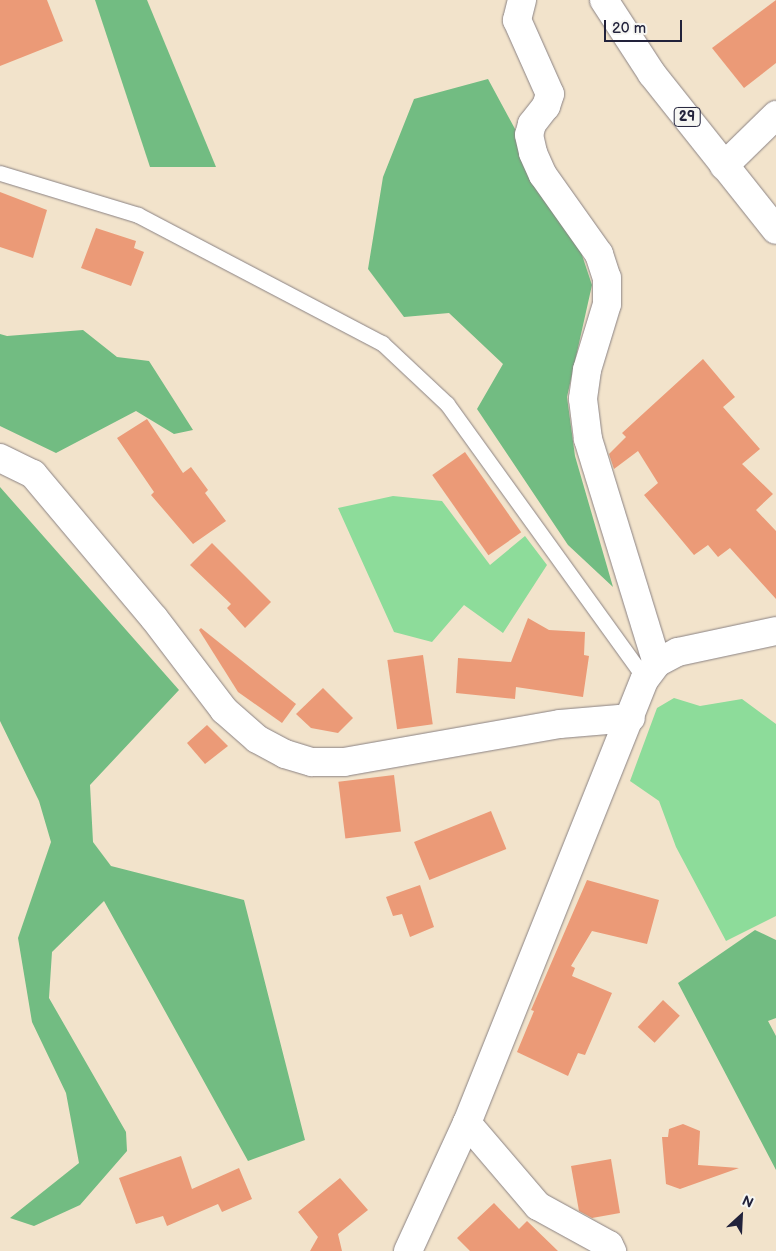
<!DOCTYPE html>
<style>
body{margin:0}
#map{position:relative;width:776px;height:1251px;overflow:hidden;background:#f2e3cb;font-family:"Balsamiq Sans",sans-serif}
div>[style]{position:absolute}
.green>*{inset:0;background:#8ddc9a}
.forest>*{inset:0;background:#72bc82}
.building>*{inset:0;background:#eb9a77;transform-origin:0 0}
.roads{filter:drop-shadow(0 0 1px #8a8283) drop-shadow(0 0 1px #8a8283)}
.service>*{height:15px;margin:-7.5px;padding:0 7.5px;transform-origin:7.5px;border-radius:7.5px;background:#fff}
.minor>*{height:28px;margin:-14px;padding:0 14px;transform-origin:14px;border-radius:14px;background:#fff}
.tertiary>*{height:28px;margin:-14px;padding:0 14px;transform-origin:14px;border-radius:14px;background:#fff}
.primary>*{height:28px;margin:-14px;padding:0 14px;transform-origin:14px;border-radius:14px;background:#fff}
span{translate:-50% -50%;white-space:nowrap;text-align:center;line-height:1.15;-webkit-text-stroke:4px #f6f6f2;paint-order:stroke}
.shield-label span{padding:1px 4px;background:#f6f6f2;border:1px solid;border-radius:4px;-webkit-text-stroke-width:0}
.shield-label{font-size:14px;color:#22223b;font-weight:700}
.north{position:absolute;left:716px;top:1191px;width:50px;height:50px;-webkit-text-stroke:4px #f6f6f2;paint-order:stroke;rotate:25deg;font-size:14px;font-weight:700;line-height:20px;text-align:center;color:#22223b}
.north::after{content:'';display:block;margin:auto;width:18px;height:22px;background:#22223b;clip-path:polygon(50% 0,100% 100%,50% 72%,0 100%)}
.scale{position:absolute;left:604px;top:20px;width:78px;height:22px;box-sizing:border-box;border:2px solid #22223b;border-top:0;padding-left:6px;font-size:15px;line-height:18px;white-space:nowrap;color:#22223b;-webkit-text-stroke:4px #f6f6f2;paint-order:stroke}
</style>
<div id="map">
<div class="green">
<i style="clip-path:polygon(393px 496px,442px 501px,490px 565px,525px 536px,547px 565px,503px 633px,464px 605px,432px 642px,394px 632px,338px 508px)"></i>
<i style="clip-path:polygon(674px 698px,700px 706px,742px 699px,776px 724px,776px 916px,726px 941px,676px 847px,659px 801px,630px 781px,657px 708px)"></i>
</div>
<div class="forest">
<i style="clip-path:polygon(95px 0,147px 0,216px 167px,150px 167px)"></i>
<i style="clip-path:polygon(488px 79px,580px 249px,592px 285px,567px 397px,575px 456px,613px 587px,568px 545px,477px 409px,503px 364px,449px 313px,404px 317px,368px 269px,383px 177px,414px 99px)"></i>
<i style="clip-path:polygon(83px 330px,117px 357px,149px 361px,193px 430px,174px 434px,136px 411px,56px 453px,0 426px,0 334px,7px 336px)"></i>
<i style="clip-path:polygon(0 487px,179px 690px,90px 785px,93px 842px,111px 866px,244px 900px,305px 1140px,248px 1161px,104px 901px,52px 952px,49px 998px,126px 1132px,127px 1151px,80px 1205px,34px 1226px,10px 1218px,79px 1163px,66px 1093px,32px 1022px,18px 938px,51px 842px,39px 801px,0 721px)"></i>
<i style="clip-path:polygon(755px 930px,776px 940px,776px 1018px,768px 1021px,776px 1036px,776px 1170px,678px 983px)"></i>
</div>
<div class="building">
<i style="clip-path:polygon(0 0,47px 0,63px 41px,0 66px)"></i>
<i style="clip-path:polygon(776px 0,776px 63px,744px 88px,712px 48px)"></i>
<i style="clip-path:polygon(0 192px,47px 210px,33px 258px,0 247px)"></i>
<i style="clip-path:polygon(96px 228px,136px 241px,134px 248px,144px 252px,131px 286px,81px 268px)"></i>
<i style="clip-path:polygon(703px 359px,735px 397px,723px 407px,760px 449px,742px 464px,773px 494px,756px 510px,776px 531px,776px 599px,730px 548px,718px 557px,708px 545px,694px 555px,644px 495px,658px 483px,638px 451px,614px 469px,609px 454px,626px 437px,622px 433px)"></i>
<i style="clip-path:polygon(147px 419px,183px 473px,191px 467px,208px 490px,205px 493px,226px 521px,193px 544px,151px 495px,154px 492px,117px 438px)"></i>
<i style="left:465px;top:452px;width:98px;height:40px;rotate:55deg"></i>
<i style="clip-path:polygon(212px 543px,271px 602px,245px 628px,227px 608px,231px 604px,190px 565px)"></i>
<i style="clip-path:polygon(528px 618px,549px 630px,585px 632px,584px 655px,589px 656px,583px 697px,516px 687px,515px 699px,456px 693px,458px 658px,511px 662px)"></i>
<i style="clip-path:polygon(201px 628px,296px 704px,282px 723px,238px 692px,199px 630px)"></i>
<i style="left:423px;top:655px;width:70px;height:36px;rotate:82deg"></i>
<i style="clip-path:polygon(323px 688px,353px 718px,338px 733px,311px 728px,296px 714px)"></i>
<i style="clip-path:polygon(207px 725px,228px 746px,205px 764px,187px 743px)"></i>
<i style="left:394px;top:775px;width:57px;height:56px;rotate:83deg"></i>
<i style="left:491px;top:811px;width:41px;height:83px;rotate:68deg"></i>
<i style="clip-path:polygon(587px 880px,659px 900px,647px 944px,592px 931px,571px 966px,575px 968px,572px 976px,612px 993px,585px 1055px,578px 1053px,568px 1076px,517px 1052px,534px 1011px,531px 1010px)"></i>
<i style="clip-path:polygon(420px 885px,434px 927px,410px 937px,402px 914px,393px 916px,386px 897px)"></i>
<i style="left:663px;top:1000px;width:23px;height:37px;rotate:43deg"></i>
<i style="clip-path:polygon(683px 1124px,700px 1131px,698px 1165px,739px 1168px,680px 1189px,666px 1184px,662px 1137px,668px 1137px,669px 1129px)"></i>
<i style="clip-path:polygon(181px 1156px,192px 1189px,239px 1168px,252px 1199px,222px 1212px,218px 1204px,167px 1226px,163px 1216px,136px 1224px,119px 1178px)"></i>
<i style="clip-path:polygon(611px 1159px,620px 1213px,592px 1218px,579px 1211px,571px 1166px)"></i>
<i style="clip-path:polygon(340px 1178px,368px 1210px,338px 1234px,342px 1251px,310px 1251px,318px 1237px,298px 1212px)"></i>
<i style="clip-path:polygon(494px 1203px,519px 1229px,527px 1221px,558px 1251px,470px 1251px,457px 1238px)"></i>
</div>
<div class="roads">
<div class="service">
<i style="left:0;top:173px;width:144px;rotate:16.9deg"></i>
<i style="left:138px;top:215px;width:276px;rotate:27.7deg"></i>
<i style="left:382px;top:343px;width:89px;rotate:43.2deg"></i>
<i style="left:447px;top:404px;width:339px;rotate:54.2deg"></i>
</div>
<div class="minor">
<i style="left:522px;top:0;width:21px;rotate:104deg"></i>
<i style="left:517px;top:20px;width:81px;rotate:66deg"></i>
<i style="left:550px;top:94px;width:13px;rotate:108deg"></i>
<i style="left:546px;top:106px;width:23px;rotate:128deg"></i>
<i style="left:532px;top:124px;width:11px;rotate:105deg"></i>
<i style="left:529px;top:135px;width:18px;rotate:77deg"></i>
<i style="left:533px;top:153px;width:24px;rotate:66deg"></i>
<i style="left:543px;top:175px;width:97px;rotate:54.7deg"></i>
<i style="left:599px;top:254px;width:25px;rotate:72deg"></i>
<i style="left:607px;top:278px;width:26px;rotate:90deg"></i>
<i style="left:607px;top:304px;width:69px;rotate:106.9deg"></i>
<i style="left:587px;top:370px;width:29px;rotate:98deg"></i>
<i style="left:583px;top:399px;width:40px;rotate:82.9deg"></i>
<i style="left:588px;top:439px;width:234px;rotate:72.9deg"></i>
<i style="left:724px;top:166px;width:73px;rotate:-44.4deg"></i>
<i style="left:0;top:458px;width:37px;rotate:26deg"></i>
<i style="left:33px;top:474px;width:188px;rotate:50deg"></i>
<i style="left:154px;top:618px;width:116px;rotate:52.7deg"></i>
<i style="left:224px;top:710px;width:44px;rotate:41.3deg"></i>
<i style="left:257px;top:739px;width:32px;rotate:28deg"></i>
<i style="left:285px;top:754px;width:28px;rotate:17deg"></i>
<i style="left:312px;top:762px;width:32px"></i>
<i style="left:344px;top:762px;width:219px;rotate:-10deg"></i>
<i style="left:560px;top:724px;width:71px;rotate:-4.8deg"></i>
<i style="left:467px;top:1123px;width:109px;rotate:49.5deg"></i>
<i style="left:538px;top:1206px;width:81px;rotate:28.8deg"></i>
<i style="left:609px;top:1245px;width:7px;rotate:63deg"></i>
</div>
<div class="tertiary">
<i style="left:408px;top:1251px;width:141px;rotate:-65.3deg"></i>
<i style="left:467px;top:1123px;width:478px;rotate:-68.2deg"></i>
<i style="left:645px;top:679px;width:20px;rotate:-53deg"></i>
<i style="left:657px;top:663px;width:24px;rotate:-28deg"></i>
<i style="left:678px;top:652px;width:100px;rotate:-12.1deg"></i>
</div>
<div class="primary">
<i style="left:604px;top:0;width:88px;rotate:57deg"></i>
<i style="left:652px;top:74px;width:199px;rotate:51.5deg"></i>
</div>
</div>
<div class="shield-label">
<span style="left:687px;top:117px">29</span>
</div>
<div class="north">N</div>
<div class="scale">20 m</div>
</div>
